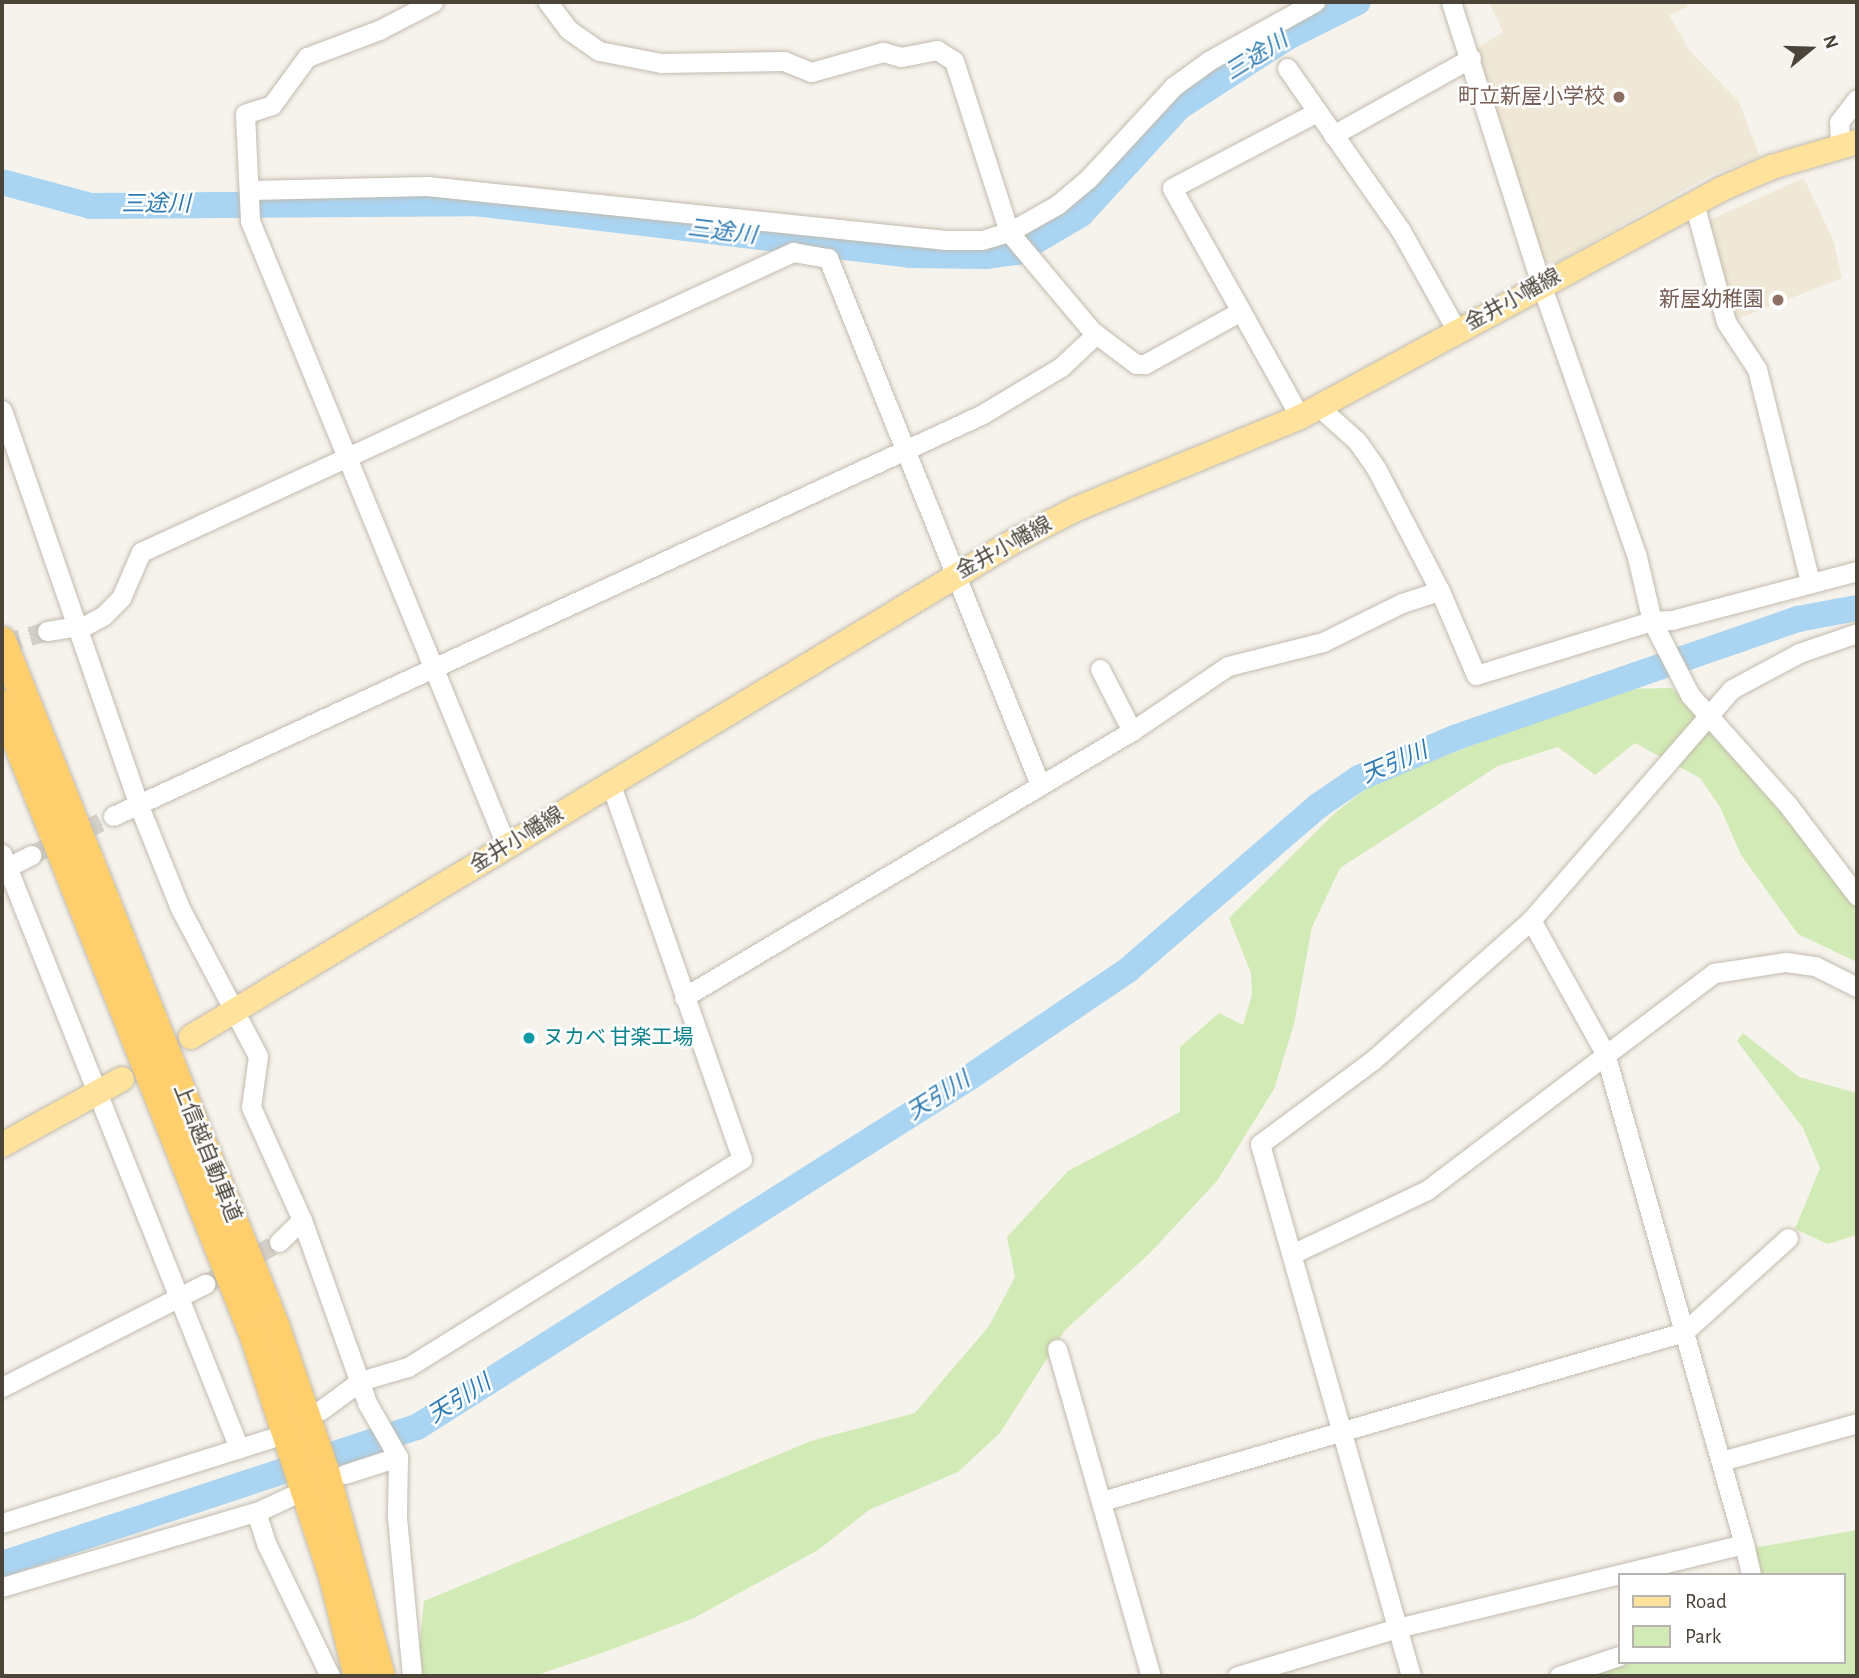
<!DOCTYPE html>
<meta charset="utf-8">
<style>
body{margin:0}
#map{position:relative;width:1859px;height:1678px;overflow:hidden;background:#f6f3ec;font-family:"Alegreya Sans","Noto Sans JP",sans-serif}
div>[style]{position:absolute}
.education>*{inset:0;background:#efe8d6}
.green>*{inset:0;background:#d2eab5}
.river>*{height:26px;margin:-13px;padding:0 13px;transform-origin:13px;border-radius:13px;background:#a9d4f2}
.minor-tunnel>*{height:19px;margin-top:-9.5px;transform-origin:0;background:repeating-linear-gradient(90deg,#d4d0c8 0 19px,transparent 0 29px)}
.roads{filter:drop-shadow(0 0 2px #c2bbae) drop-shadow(0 0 2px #c2bbae)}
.minor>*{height:19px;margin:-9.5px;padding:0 9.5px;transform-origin:9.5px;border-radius:9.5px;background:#fff}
.major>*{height:24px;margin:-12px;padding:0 12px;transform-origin:12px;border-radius:12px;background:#ffe39c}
.highway>*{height:28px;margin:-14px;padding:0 14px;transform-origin:14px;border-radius:14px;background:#ffcf6e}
.dots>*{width:19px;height:19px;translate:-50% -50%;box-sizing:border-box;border:4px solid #fff;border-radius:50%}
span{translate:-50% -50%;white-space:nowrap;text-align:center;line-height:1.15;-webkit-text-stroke:5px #fff;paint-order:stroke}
.education-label{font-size:21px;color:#785e54}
.right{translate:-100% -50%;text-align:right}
.street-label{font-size:21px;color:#4b4439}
.culture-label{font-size:21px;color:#0d838f}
.left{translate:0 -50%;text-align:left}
.water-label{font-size:23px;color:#2e7ab2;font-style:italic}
.frame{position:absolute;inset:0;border:4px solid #4b4439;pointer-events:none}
.legend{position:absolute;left:1618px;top:1573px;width:228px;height:91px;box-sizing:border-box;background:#fff;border:2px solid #b7b4b0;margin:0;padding:9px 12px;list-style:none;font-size:21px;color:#4b4439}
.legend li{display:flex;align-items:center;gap:14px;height:35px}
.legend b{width:35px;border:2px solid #b7b4b0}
.north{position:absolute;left:1775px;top:14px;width:70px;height:70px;-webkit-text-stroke:5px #fff;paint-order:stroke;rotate:71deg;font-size:19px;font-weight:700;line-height:28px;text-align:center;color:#4b4439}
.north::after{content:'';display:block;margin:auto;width:24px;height:32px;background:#4b4439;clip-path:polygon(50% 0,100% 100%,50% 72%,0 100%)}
</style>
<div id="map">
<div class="education">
<i style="clip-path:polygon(1489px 2px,1685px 2px,1688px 7px,1669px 15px,1690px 51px,1739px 102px,1760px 157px,1709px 176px,1557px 262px,1543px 263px,1476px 49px,1503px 32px)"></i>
<i style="clip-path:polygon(1804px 178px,1833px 240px,1842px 278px,1730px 322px,1705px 222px)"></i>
</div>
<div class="green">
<i style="clip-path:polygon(1672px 688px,1785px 809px,1857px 905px,1857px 962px,1798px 934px,1741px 855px,1720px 807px,1700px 778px,1635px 743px,1595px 775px,1558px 747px,1498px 766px,1340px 868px,1312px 927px,1294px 1024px,1274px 1089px,1217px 1181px,1149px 1254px,1065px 1330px,1000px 1433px,958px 1472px,869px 1510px,818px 1550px,694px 1618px,602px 1653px,534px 1676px,416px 1676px,424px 1601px,811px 1441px,915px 1413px,989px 1326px,1015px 1277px,1007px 1237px,1068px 1171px,1180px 1112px,1180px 1047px,1219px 1013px,1243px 1025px,1252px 995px,1251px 973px,1229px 918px,1336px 812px,1374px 783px,1621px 689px)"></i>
<i style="clip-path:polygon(1743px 1033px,1799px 1077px,1857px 1093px,1857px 1235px,1828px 1244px,1795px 1229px,1820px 1168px,1803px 1128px,1737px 1041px)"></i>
<i style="clip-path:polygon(1857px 1530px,1857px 1676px,1578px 1676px,1619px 1662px,1843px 1662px,1843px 1575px,1757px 1575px,1753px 1548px)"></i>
</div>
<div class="river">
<i style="left:2px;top:182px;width:92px;rotate:15.1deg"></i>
<i style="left:91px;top:206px;width:384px;rotate:-0.4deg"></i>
<i style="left:475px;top:203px;width:438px;rotate:6.8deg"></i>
<i style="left:910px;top:255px;width:77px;rotate:0.7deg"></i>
<i style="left:987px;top:256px;width:30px;rotate:-8deg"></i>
<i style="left:1017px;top:252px;width:74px;rotate:-30.7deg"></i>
<i style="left:1081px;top:214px;width:145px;rotate:-47.5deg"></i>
<i style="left:1179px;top:107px;width:127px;rotate:-32.8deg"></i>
<i style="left:1286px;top:38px;width:80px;rotate:-26.6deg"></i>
<i style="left:2px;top:1564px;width:437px;rotate:-18.3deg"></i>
<i style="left:417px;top:1427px;width:654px;rotate:-32.33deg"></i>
<i style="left:970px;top:1077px;width:191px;rotate:-34.1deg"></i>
<i style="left:1128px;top:970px;width:251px;rotate:-40.8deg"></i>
<i style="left:1318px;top:806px;width:50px;rotate:-34.3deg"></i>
<i style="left:1359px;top:778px;width:106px;rotate:-22.7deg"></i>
<i style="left:1457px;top:737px;width:361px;rotate:-19.1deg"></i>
<i style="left:1798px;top:619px;width:60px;rotate:-10.6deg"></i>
</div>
<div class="minor-tunnel">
<i style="left:2px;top:644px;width:47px;rotate:-16.1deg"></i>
<i style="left:31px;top:855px;width:91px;rotate:-25.4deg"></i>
<i style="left:205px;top:1284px;width:85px;rotate:-29.6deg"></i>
</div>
<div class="roads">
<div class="minor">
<i style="left:433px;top:2px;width:61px;rotate:152.6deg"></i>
<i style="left:379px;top:30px;width:77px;rotate:159.4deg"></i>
<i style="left:307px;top:57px;width:59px;rotate:126.1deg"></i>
<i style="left:272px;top:105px;width:28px;rotate:162deg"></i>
<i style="left:245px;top:114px;width:107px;rotate:87.3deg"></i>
<i style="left:250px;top:221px;width:677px;rotate:67.68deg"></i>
<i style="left:1451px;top:2px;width:296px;rotate:72.3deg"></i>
<i style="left:1541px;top:284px;width:289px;rotate:70.6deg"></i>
<i style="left:1637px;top:557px;width:66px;rotate:76.8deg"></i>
<i style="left:1652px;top:621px;width:83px;rotate:62.8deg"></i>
<i style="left:1690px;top:695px;width:147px;rotate:48.3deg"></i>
<i style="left:1788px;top:805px;width:114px;rotate:52.8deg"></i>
<i style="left:1287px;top:68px;width:199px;rotate:55deg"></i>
<i style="left:1401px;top:231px;width:115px;rotate:60.8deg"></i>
<i style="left:1333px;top:135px;width:158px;rotate:-29.2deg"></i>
<i style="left:1840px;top:145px;width:23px;rotate:-92deg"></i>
<i style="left:1839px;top:122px;width:29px;rotate:-52deg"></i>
<i style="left:250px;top:190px;width:177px;rotate:-1.3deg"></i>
<i style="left:427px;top:186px;width:522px;rotate:5.94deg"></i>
<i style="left:946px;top:240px;width:36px"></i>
<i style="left:982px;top:240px;width:28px;rotate:-17deg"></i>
<i style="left:1009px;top:232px;width:180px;rotate:-107.8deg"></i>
<i style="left:954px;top:61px;width:20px;rotate:-147deg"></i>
<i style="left:937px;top:50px;width:37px;rotate:169deg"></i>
<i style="left:901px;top:57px;width:19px;rotate:-164deg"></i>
<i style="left:883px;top:52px;width:75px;rotate:164.5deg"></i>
<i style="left:811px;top:72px;width:29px;rotate:-158deg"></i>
<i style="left:784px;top:61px;width:123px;rotate:179.1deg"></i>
<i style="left:661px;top:63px;width:63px;rotate:-169deg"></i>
<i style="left:599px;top:51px;width:38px;rotate:-145deg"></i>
<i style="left:568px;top:29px;width:34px;rotate:-127deg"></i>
<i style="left:1694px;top:203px;width:123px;rotate:74.9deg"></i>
<i style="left:1726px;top:322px;width:56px;rotate:56.6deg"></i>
<i style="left:1757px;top:369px;width:219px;rotate:76deg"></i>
<i style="left:1241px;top:311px;width:141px;rotate:-119.3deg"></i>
<i style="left:1172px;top:188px;width:164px;rotate:-27.7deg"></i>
<i style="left:1319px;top:407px;width:51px;rotate:41.8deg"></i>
<i style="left:1357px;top:441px;width:33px;rotate:55deg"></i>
<i style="left:1376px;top:468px;width:139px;rotate:62.5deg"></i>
<i style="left:1440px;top:591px;width:91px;rotate:66.8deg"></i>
<i style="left:1476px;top:675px;width:184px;rotate:-17.1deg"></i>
<i style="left:1652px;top:621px;width:20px;rotate:-3deg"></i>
<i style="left:1672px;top:620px;width:191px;rotate:-14.8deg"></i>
<i style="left:2px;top:410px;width:419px;rotate:70.9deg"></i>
<i style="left:139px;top:806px;width:110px;rotate:68.1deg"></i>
<i style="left:180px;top:908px;width:167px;rotate:62.2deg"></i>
<i style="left:258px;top:1056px;width:51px;rotate:97.8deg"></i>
<i style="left:251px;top:1107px;width:124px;rotate:65.7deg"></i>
<i style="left:302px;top:1220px;width:194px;rotate:70.4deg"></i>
<i style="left:367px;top:1403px;width:62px;rotate:60.1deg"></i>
<i style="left:398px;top:1457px;width:60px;rotate:91deg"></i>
<i style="left:397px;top:1517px;width:160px;rotate:84.6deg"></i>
<i style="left:1300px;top:417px;width:121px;rotate:-119.1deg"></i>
<i style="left:1241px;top:311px;width:110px;rotate:151.1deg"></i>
<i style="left:1145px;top:364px;width:9px;rotate:180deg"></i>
<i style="left:1136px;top:364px;width:55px;rotate:-143.1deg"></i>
<i style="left:1092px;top:331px;width:129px;rotate:-130deg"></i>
<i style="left:1009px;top:232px;width:55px;rotate:-29.4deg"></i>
<i style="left:1057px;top:205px;width:40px;rotate:-40deg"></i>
<i style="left:1088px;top:179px;width:127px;rotate:-47.2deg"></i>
<i style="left:1174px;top:86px;width:44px;rotate:-35.8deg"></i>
<i style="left:1210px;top:60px;width:120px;rotate:-28.9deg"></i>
<i style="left:47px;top:631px;width:39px;rotate:-9deg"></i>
<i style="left:86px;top:625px;width:19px;rotate:-28deg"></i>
<i style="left:103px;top:616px;width:25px;rotate:-45deg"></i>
<i style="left:121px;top:598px;width:50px;rotate:-66.5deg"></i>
<i style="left:141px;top:552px;width:718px;rotate:-24.71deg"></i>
<i style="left:793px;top:252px;width:36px;rotate:10deg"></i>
<i style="left:828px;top:258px;width:565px;rotate:68.07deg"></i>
<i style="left:1100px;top:669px;width:70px;rotate:62.7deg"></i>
<i style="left:113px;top:816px;width:956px;rotate:-24.8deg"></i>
<i style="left:981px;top:415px;width:93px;rotate:-31deg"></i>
<i style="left:1061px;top:367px;width:48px;rotate:-43.3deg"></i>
<i style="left:2px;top:854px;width:640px;rotate:68.25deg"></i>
<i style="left:2px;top:870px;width:33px;rotate:-27deg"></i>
<i style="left:684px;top:997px;width:521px;rotate:-30.7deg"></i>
<i style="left:1132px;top:731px;width:116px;rotate:-34.1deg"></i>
<i style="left:1228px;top:666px;width:98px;rotate:-14.2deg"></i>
<i style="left:1323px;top:642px;width:88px;rotate:-26.3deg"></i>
<i style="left:1402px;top:603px;width:40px;rotate:-18deg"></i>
<i style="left:279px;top:1242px;width:32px;rotate:-44deg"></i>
<i style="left:1294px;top:1253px;width:147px;rotate:-25.3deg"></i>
<i style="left:1427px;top:1190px;width:360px;rotate:-37.1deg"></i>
<i style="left:1714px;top:973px;width:73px;rotate:-8.7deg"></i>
<i style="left:1786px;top:962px;width:29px;rotate:8deg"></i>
<i style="left:1815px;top:966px;width:47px;rotate:26.6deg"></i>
<i style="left:1057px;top:1349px;width:340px;rotate:74deg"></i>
<i style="left:2px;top:1387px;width:228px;rotate:-26.9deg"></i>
<i style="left:321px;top:1410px;width:49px;rotate:-36.6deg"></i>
<i style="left:360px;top:1381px;width:50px;rotate:-16.3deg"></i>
<i style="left:408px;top:1367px;width:393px;rotate:-31.9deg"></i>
<i style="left:742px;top:1159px;width:399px;rotate:-109.3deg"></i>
<i style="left:1721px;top:1461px;width:141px;rotate:-15.6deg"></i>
<i style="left:345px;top:1474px;width:56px;rotate:-17.8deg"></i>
<i style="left:291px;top:1496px;width:38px;rotate:155deg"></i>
<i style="left:256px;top:1512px;width:35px;rotate:72deg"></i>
<i style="left:267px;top:1545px;width:145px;rotate:64.3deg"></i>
<i style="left:1102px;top:1501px;width:606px;rotate:-16.19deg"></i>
<i style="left:1684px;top:1332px;width:140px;rotate:-42.1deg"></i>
<i style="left:2px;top:1523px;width:282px;rotate:-17.5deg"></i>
<i style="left:1744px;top:1544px;width:32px;rotate:77deg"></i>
<i style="left:2px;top:1587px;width:265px;rotate:-16.5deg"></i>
<i style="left:1237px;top:1676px;width:167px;rotate:-16.7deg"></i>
<i style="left:1397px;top:1628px;width:357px;rotate:-13.6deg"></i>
<i style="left:1744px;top:1544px;width:510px;rotate:-105.81deg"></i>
<i style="left:1605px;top:1053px;width:152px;rotate:-119.1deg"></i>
<i style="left:1411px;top:1676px;width:553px;rotate:-105.85deg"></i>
<i style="left:1260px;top:1144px;width:141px;rotate:-36.6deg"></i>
<i style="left:1373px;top:1060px;width:211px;rotate:-41.5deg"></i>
<i style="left:1531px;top:920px;width:306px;rotate:-49deg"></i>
<i style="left:1732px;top:689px;width:76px;rotate:-28.2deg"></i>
<i style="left:1799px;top:653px;width:61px;rotate:-19deg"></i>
<i style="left:1559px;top:1676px;width:63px;rotate:-18.4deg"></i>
</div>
<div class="major">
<i style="left:191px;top:1037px;width:963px;rotate:-31.07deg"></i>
<i style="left:1016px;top:540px;width:68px;rotate:-27.3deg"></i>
<i style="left:1076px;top:509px;width:242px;rotate:-22.3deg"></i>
<i style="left:1300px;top:417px;width:477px;rotate:-28.4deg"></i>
<i style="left:1719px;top:190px;width:58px;rotate:-23.5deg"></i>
<i style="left:1772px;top:167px;width:89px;rotate:-16.4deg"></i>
<i style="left:2px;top:1145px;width:137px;rotate:-28.8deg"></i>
</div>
<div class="highway">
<i style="left:2px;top:641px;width:736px;rotate:68.24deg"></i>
<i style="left:275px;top:1325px;width:157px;rotate:71.1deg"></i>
<i style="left:326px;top:1474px;width:209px;rotate:74.8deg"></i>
<i style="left:2px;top:704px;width:680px;rotate:68.26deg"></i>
<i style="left:254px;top:1336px;width:257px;rotate:71.8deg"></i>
<i style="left:334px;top:1580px;width:99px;rotate:76deg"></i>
</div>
</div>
<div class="dots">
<i style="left:1619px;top:97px;background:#8d6e63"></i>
<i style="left:1778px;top:300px;background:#8d6e63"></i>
<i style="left:529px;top:1038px;background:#0f9aa8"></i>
</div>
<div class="education-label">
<span class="right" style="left:1605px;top:97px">町立新屋小学校</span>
<span class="right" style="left:1764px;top:300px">新屋幼稚園</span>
</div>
<div class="street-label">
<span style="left:1513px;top:300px;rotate:-29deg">金井小幡線</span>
<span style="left:1004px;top:548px;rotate:-29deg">金井小幡線</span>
<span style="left:517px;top:840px;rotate:-32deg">金井小幡線</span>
<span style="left:207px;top:1153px;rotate:68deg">上信越自動車道</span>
</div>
<div class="culture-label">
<span class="left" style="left:543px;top:1038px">ヌカベ 甘楽工場</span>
</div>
<div class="water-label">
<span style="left:1257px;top:57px;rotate:-32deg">三途川</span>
<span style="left:156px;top:205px">三途川</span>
<span style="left:722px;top:233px;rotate:7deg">三途川</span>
<span style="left:1395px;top:764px;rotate:-23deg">天引川</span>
<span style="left:939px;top:1097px;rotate:-32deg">天引川</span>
<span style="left:460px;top:1400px;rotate:-32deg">天引川</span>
</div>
<div class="frame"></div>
<ul class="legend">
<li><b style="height:9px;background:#ffe39c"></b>Road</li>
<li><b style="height:19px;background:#d2eab5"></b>Park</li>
</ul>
<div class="north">N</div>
</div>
